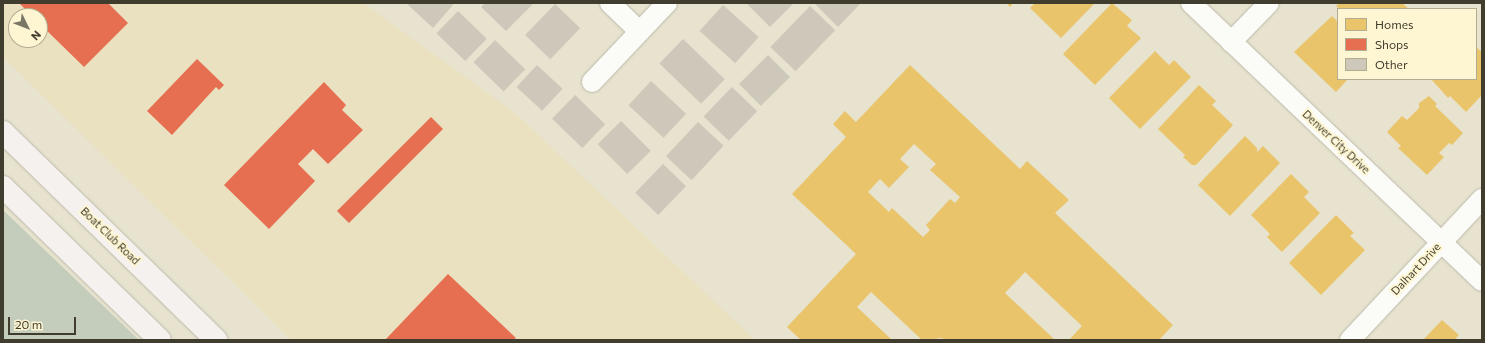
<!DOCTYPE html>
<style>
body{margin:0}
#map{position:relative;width:1485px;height:343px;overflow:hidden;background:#e7e3cf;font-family:Commissioner,sans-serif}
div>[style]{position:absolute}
.built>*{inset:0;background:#e9e1c0}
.green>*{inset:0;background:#c4cdbc}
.homes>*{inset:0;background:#e9c46a}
.shops>*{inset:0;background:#e76f51;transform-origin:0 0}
.building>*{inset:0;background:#cec8bb;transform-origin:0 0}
.roads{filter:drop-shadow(0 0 1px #bebaab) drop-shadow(0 0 1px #bebaab)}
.minor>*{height:20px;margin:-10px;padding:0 10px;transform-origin:10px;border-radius:10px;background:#fbfbf8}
.secondary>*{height:22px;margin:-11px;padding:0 11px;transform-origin:11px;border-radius:11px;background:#f5f1ef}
span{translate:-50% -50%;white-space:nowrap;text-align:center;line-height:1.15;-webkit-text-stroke:4px #fef6d2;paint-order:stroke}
.street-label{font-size:11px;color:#403d2e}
.frame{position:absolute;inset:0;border:4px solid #403d2e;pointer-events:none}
.legend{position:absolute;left:1337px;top:8px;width:140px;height:72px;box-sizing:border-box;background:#fef6d2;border:1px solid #b2ac90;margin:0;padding:5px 7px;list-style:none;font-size:12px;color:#403d2e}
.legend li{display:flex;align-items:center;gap:8px;height:20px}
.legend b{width:20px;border:1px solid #b2ac90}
.north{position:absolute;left:8px;top:8px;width:40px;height:40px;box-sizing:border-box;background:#fef6d2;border:1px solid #b2ac90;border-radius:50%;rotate:133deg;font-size:11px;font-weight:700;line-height:16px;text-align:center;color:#403d2e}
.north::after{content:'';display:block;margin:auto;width:14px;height:18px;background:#7a7766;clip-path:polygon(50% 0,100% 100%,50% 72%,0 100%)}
.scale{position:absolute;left:8px;top:317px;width:68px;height:18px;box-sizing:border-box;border:2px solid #403d2e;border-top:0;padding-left:5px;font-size:12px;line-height:14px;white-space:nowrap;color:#403d2e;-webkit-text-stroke:3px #fef6d2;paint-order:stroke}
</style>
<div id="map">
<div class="built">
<i style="clip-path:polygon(evenodd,3px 3px,363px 3px,514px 112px,755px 340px,291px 340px,3px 57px,3px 3px,16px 16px,40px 16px,40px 40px,16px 40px,16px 16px)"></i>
</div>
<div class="green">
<i style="clip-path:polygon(3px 210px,139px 340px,3px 340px)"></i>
</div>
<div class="homes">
<i style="clip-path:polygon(1006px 3px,1013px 3px,1010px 7px)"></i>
<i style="clip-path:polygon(1035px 3px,1095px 3px,1061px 38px,1030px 8px)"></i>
<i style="clip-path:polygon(1112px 3px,1132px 20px,1127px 26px,1141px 38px,1095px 85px,1063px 54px)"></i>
<i style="clip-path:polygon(1339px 3px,1402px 3px,1409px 9px,1340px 9px,1336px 6px)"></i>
<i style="clip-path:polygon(1332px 16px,1338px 22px,1338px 79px,1348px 79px,1336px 92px,1294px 52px)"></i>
<i style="clip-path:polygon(1476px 47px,1482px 52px,1482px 95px,1466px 112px,1450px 96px,1448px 98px,1431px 79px,1476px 79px)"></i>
<i style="clip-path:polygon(1155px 51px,1169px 65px,1174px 60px,1191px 77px,1140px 129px,1109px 98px)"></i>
<i style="clip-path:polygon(evenodd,910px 65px,1020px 169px,1027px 161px,1069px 200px,1055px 213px,1173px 325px,1159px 340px,1069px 340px,1082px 326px,1025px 272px,1005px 293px,1055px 340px,944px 340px,942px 338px,922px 340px,871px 292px,857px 307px,892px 340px,801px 340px,787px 327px,856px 254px,792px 194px,846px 137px,833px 124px,845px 111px,856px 122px,910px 65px,914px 144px,936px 164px,930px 170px,960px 197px,955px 203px,950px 199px,926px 225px,930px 230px,923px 237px,892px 208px,889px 212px,868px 192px,880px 179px,889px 188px,909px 167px,900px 159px,914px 144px)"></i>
<i style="clip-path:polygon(1199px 85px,1216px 101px,1212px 105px,1233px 125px,1196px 165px,1192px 165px,1183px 157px,1185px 155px,1158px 129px)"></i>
<i style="clip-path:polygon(1429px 96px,1437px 104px,1435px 106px,1463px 133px,1452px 145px,1449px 143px,1439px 153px,1444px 157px,1427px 175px,1398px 148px,1401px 146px,1387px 132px,1402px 116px,1407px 120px,1419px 108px,1419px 103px)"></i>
<i style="clip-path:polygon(1245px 136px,1257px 148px,1257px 152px,1263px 146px,1280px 163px,1230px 216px,1198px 185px)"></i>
<i style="clip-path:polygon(1291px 174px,1309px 192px,1304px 197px,1320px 213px,1282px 252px,1267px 237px,1270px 234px,1251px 215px)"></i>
<i style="clip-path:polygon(1336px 215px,1354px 233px,1350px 236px,1365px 250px,1321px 295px,1289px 263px)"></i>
<i style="clip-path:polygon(1442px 320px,1459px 335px,1456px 338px,1457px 340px,1423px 340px)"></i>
</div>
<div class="shops">
<i style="clip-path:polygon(19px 3px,108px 3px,128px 23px,84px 67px,40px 24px,40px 16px,32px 16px)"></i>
<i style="clip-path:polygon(197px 59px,224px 85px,219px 90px,216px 87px,172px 135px,147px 111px)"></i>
<i style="clip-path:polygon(324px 82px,346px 105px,342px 110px,363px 130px,328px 164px,313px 149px,298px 164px,315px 181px,269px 229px,224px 185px)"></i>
<i style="left:431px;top:117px;width:17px;height:133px;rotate:45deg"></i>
<i style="clip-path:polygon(448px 274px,516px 338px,513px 340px,385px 340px)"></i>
</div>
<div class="building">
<i style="clip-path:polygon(406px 3px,452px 3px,453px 5px,433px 28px)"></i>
<i style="clip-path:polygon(485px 3px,534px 3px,506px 31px,481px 7px)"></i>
<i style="clip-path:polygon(746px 3px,794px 3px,770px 27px)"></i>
<i style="clip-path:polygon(814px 3px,861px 3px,838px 27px)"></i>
<i style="left:555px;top:4px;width:35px;height:43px;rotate:44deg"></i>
<i style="left:723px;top:5px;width:48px;height:35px;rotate:42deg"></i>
<i style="left:810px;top:6px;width:35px;height:57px;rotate:44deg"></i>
<i style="left:458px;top:11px;width:40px;height:31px;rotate:44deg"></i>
<i style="left:683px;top:39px;width:58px;height:34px;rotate:44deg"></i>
<i style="left:495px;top:40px;width:42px;height:31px;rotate:44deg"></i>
<i style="left:768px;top:55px;width:31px;height:41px;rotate:45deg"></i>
<i style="left:537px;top:65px;width:35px;height:30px;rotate:43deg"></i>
<i style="left:651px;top:81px;width:48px;height:33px;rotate:43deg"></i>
<i style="left:732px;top:87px;width:35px;height:41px;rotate:44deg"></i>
<i style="left:575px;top:95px;width:42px;height:33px;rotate:44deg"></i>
<i style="left:621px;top:121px;width:42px;height:33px;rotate:45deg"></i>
<i style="left:698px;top:122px;width:35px;height:47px;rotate:43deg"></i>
<i style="left:663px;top:164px;width:32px;height:40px;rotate:44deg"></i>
</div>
<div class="roads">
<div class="minor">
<i style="left:610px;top:3px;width:40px;rotate:44deg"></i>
<i style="left:1191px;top:3px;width:402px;rotate:43.7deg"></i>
<i style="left:1231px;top:42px;width:54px;rotate:-45.7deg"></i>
<i style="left:592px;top:82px;width:109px;rotate:-46.5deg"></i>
<i style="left:1350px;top:340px;width:193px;rotate:-46.9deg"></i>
</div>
<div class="secondary">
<i style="left:3px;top:132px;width:298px;rotate:44.3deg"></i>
<i style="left:3px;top:187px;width:219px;rotate:44.3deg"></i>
</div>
</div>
<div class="street-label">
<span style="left:1336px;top:142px;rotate:43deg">Denver City Drive</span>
<span style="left:110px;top:236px;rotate:44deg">Boat Club Road</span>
<span style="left:1416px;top:269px;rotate:-47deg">Dalhart Drive</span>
</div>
<div class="frame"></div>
<ul class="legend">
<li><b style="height:11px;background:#e9c46a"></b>Homes</li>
<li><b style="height:11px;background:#e76f51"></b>Shops</li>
<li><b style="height:11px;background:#cec8bb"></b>Other</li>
</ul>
<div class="north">N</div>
<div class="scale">20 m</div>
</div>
